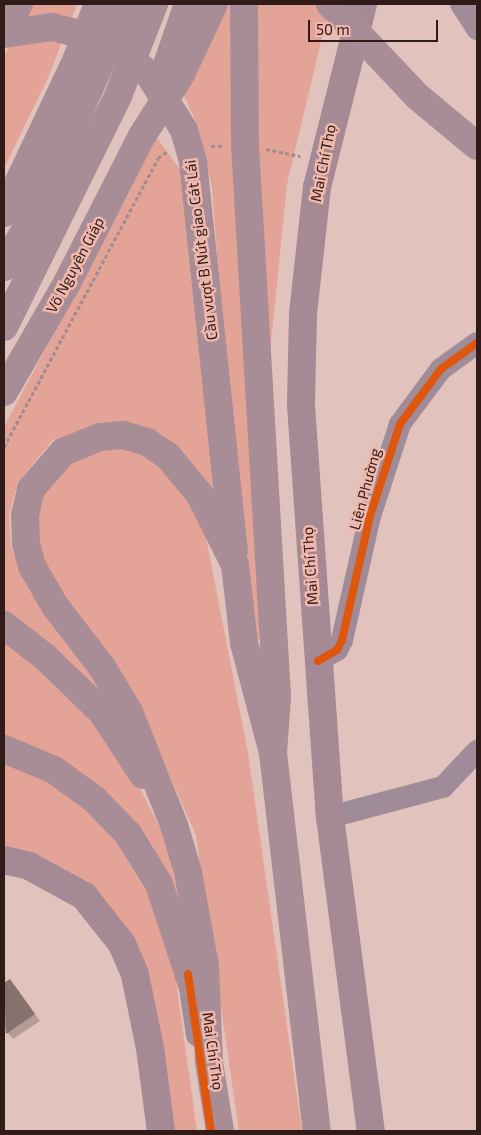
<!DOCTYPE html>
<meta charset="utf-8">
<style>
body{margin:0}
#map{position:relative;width:481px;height:1135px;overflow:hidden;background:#e1c2bc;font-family:"Exo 2",sans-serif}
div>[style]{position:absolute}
.green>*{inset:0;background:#e4a397}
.shadow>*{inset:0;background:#0003}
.building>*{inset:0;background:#87716d}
.path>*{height:3px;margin-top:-1.5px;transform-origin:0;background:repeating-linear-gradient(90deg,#9f8c92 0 4px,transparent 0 6.5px)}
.minor>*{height:22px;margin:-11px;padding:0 11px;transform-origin:11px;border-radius:11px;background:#a08c98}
.major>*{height:28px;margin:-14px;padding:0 14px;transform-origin:14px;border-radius:14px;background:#a58a95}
.highway>*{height:28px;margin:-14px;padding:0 14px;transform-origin:14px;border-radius:14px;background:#a98d96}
.cycleway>*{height:8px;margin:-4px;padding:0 4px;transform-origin:4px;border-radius:4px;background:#df560d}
span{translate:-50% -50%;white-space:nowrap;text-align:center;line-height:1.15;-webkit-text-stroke:5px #f0b8ad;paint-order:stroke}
.street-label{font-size:15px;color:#301b18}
.frame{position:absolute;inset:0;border:5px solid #301b18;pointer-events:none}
.scale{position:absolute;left:308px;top:20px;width:130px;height:22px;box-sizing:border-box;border:2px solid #301b18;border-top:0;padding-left:6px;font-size:15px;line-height:18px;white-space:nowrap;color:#301b18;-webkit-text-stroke:4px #f0b8ad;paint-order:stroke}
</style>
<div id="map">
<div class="green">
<i style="clip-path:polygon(31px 4px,77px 4px,48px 78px,4px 168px,4px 56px)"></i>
<i style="clip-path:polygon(223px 4px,234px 4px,263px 638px,256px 639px,231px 440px,212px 187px,197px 124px,181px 89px)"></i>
<i style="clip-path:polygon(255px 4px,330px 4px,287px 184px,270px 354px,255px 108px)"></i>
<i style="clip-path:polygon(155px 135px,181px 171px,217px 501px,109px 425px,53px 440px,18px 482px,9px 514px,11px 547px,27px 585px,92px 662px,131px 771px,164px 836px,187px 928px,166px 878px,4px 737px,4px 427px,129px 193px)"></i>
<i style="clip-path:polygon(132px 448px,170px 471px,203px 522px,248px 753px,302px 1131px,239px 1131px,196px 835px,153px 738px,47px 581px,31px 541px,50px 472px,79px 452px)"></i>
<i style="clip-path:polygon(4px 758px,77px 797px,138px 865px,173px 960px,197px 1131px,166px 1131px,146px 991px,93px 891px,38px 856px,4px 847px)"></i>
</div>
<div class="shadow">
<i style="clip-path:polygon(10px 981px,40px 1021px,13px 1039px,4px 1029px,4px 985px)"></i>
</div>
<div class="building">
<i style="clip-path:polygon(10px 979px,35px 1014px,6px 1034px,4px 983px)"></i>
</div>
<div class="path">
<i style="left:211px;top:146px;width:13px"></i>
<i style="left:266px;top:149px;width:35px;rotate:12deg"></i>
<i style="left:4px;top:447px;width:327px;rotate:-61.9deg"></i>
<i style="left:158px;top:158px;width:12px;rotate:-35deg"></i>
</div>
<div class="minor">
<i style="left:461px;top:4px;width:30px;rotate:57deg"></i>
<i style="left:318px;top:661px;width:22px;rotate:-30deg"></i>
<i style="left:337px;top:650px;width:11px;rotate:-63deg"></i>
<i style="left:342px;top:640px;width:127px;rotate:-77.3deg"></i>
<i style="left:370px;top:516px;width:97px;rotate:-71.9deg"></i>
<i style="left:400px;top:424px;width:69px;rotate:-53.3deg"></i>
<i style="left:441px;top:369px;width:44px;rotate:-35.8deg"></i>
<i style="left:330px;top:817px;width:117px;rotate:-14.9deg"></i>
<i style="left:443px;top:787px;width:50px;rotate:-46.6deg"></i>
<i style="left:188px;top:974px;width:62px;rotate:81.6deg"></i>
</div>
<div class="major">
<i style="left:363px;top:4px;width:189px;rotate:104.1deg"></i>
<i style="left:317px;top:187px;width:128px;rotate:96.3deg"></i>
<i style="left:303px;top:314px;width:91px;rotate:91.3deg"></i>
<i style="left:301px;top:405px;width:413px;rotate:86deg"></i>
<i style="left:330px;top:817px;width:317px;rotate:82.6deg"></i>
<i style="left:4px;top:860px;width:26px;rotate:13deg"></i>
<i style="left:29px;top:866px;width:63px;rotate:28.6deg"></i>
<i style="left:84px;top:896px;width:61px;rotate:51.6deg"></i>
<i style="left:122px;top:944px;width:34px;rotate:67deg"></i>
<i style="left:135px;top:975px;width:75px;rotate:78.4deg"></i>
<i style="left:150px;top:1048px;width:84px;rotate:82.5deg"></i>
</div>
<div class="highway">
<i style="left:244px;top:4px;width:141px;rotate:89.6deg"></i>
<i style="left:245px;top:145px;width:553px;rotate:86.68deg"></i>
<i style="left:277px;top:697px;width:56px;rotate:94.1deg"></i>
<i style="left:273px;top:753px;width:381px;rotate:83.4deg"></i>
<i style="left:330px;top:4px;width:128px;rotate:46.6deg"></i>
<i style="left:418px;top:97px;width:77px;rotate:39.7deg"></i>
<i style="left:4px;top:33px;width:33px;rotate:-63deg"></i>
<i style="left:4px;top:34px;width:49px;rotate:-8.3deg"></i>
<i style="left:52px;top:27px;width:54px;rotate:14deg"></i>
<i style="left:104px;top:40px;width:55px;rotate:36.9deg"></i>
<i style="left:148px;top:73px;width:67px;rotate:57.7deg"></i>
<i style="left:184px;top:130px;width:33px;rotate:74deg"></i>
<i style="left:193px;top:162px;width:391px;rotate:84deg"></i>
<i style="left:161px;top:82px;width:83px;rotate:-70.9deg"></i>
<i style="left:4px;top:213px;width:168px;rotate:-64.7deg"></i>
<i style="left:76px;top:61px;width:61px;rotate:-68.9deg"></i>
<i style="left:4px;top:267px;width:59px;rotate:-60.4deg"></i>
<i style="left:33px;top:216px;width:232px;rotate:-66.1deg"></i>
<i style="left:4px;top:327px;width:258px;rotate:-63.7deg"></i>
<i style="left:118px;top:96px;width:99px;rotate:-68.6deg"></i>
<i style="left:4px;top:392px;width:128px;rotate:-60deg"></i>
<i style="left:68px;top:281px;width:163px;rotate:-63deg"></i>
<i style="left:142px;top:136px;width:73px;rotate:-57.8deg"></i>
<i style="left:181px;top:74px;width:77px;rotate:-64.8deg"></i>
<i style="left:4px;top:625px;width:52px;rotate:38deg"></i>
<i style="left:45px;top:657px;width:79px;rotate:44deg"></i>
<i style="left:102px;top:712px;width:75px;rotate:56.9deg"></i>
<i style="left:4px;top:749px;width:54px;rotate:22.8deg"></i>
<i style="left:54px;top:770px;width:49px;rotate:35.9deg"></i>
<i style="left:94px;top:799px;width:49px;rotate:45.8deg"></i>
<i style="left:128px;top:834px;width:59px;rotate:58.2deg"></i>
<i style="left:159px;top:884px;width:106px;rotate:71.9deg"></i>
<i style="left:220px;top:1131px;width:70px;rotate:-99.1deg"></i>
<i style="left:209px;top:1062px;width:96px;rotate:-92.4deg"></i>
<i style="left:205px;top:966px;width:96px;rotate:-100.3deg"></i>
<i style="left:188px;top:872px;width:49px;rotate:-106.6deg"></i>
<i style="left:174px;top:825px;width:122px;rotate:-111.7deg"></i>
<i style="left:129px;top:712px;width:52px;rotate:-121deg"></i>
<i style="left:102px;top:667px;width:77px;rotate:-127.6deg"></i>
<i style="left:55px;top:606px;width:46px;rotate:-119.9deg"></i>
<i style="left:32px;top:566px;width:24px;rotate:-105deg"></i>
<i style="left:26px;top:543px;width:28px;rotate:-92deg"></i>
<i style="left:25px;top:515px;width:27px;rotate:-77deg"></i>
<i style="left:31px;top:489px;width:49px;rotate:-49.1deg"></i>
<i style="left:63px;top:452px;width:40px;rotate:-22deg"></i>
<i style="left:100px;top:437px;width:23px;rotate:-5deg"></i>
<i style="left:123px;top:435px;width:25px;rotate:16deg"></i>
<i style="left:147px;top:442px;width:25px;rotate:34deg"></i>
<i style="left:168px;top:456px;width:50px;rotate:50.6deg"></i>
<i style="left:200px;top:495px;width:78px;rotate:63.4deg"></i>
<i style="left:235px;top:565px;width:79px;rotate:83.4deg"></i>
<i style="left:244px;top:643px;width:114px;rotate:75.2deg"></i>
</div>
<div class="cycleway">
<i style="left:318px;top:661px;width:22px;rotate:-30deg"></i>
<i style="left:337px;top:650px;width:11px;rotate:-63deg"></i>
<i style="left:342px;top:640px;width:127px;rotate:-77.3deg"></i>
<i style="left:370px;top:516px;width:97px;rotate:-71.9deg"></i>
<i style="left:400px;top:424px;width:69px;rotate:-53.3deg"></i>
<i style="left:441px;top:369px;width:44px;rotate:-35.8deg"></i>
<i style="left:188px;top:974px;width:159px;rotate:81.7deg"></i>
</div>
<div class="street-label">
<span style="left:323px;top:163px;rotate:-79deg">Mai Chí Thọ</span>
<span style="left:201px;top:250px;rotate:-97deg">Cầu vượt B Nút giao Cát Lái</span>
<span style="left:75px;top:265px;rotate:-62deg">Võ Nguyên Giáp</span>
<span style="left:365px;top:489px;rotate:-75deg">Liên Phường</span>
<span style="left:310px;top:566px;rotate:-94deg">Mai Chí Thọ</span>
<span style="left:213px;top:1051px;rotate:82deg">Mai Chí Thọ</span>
</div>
<div class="frame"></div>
<div class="scale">50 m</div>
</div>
